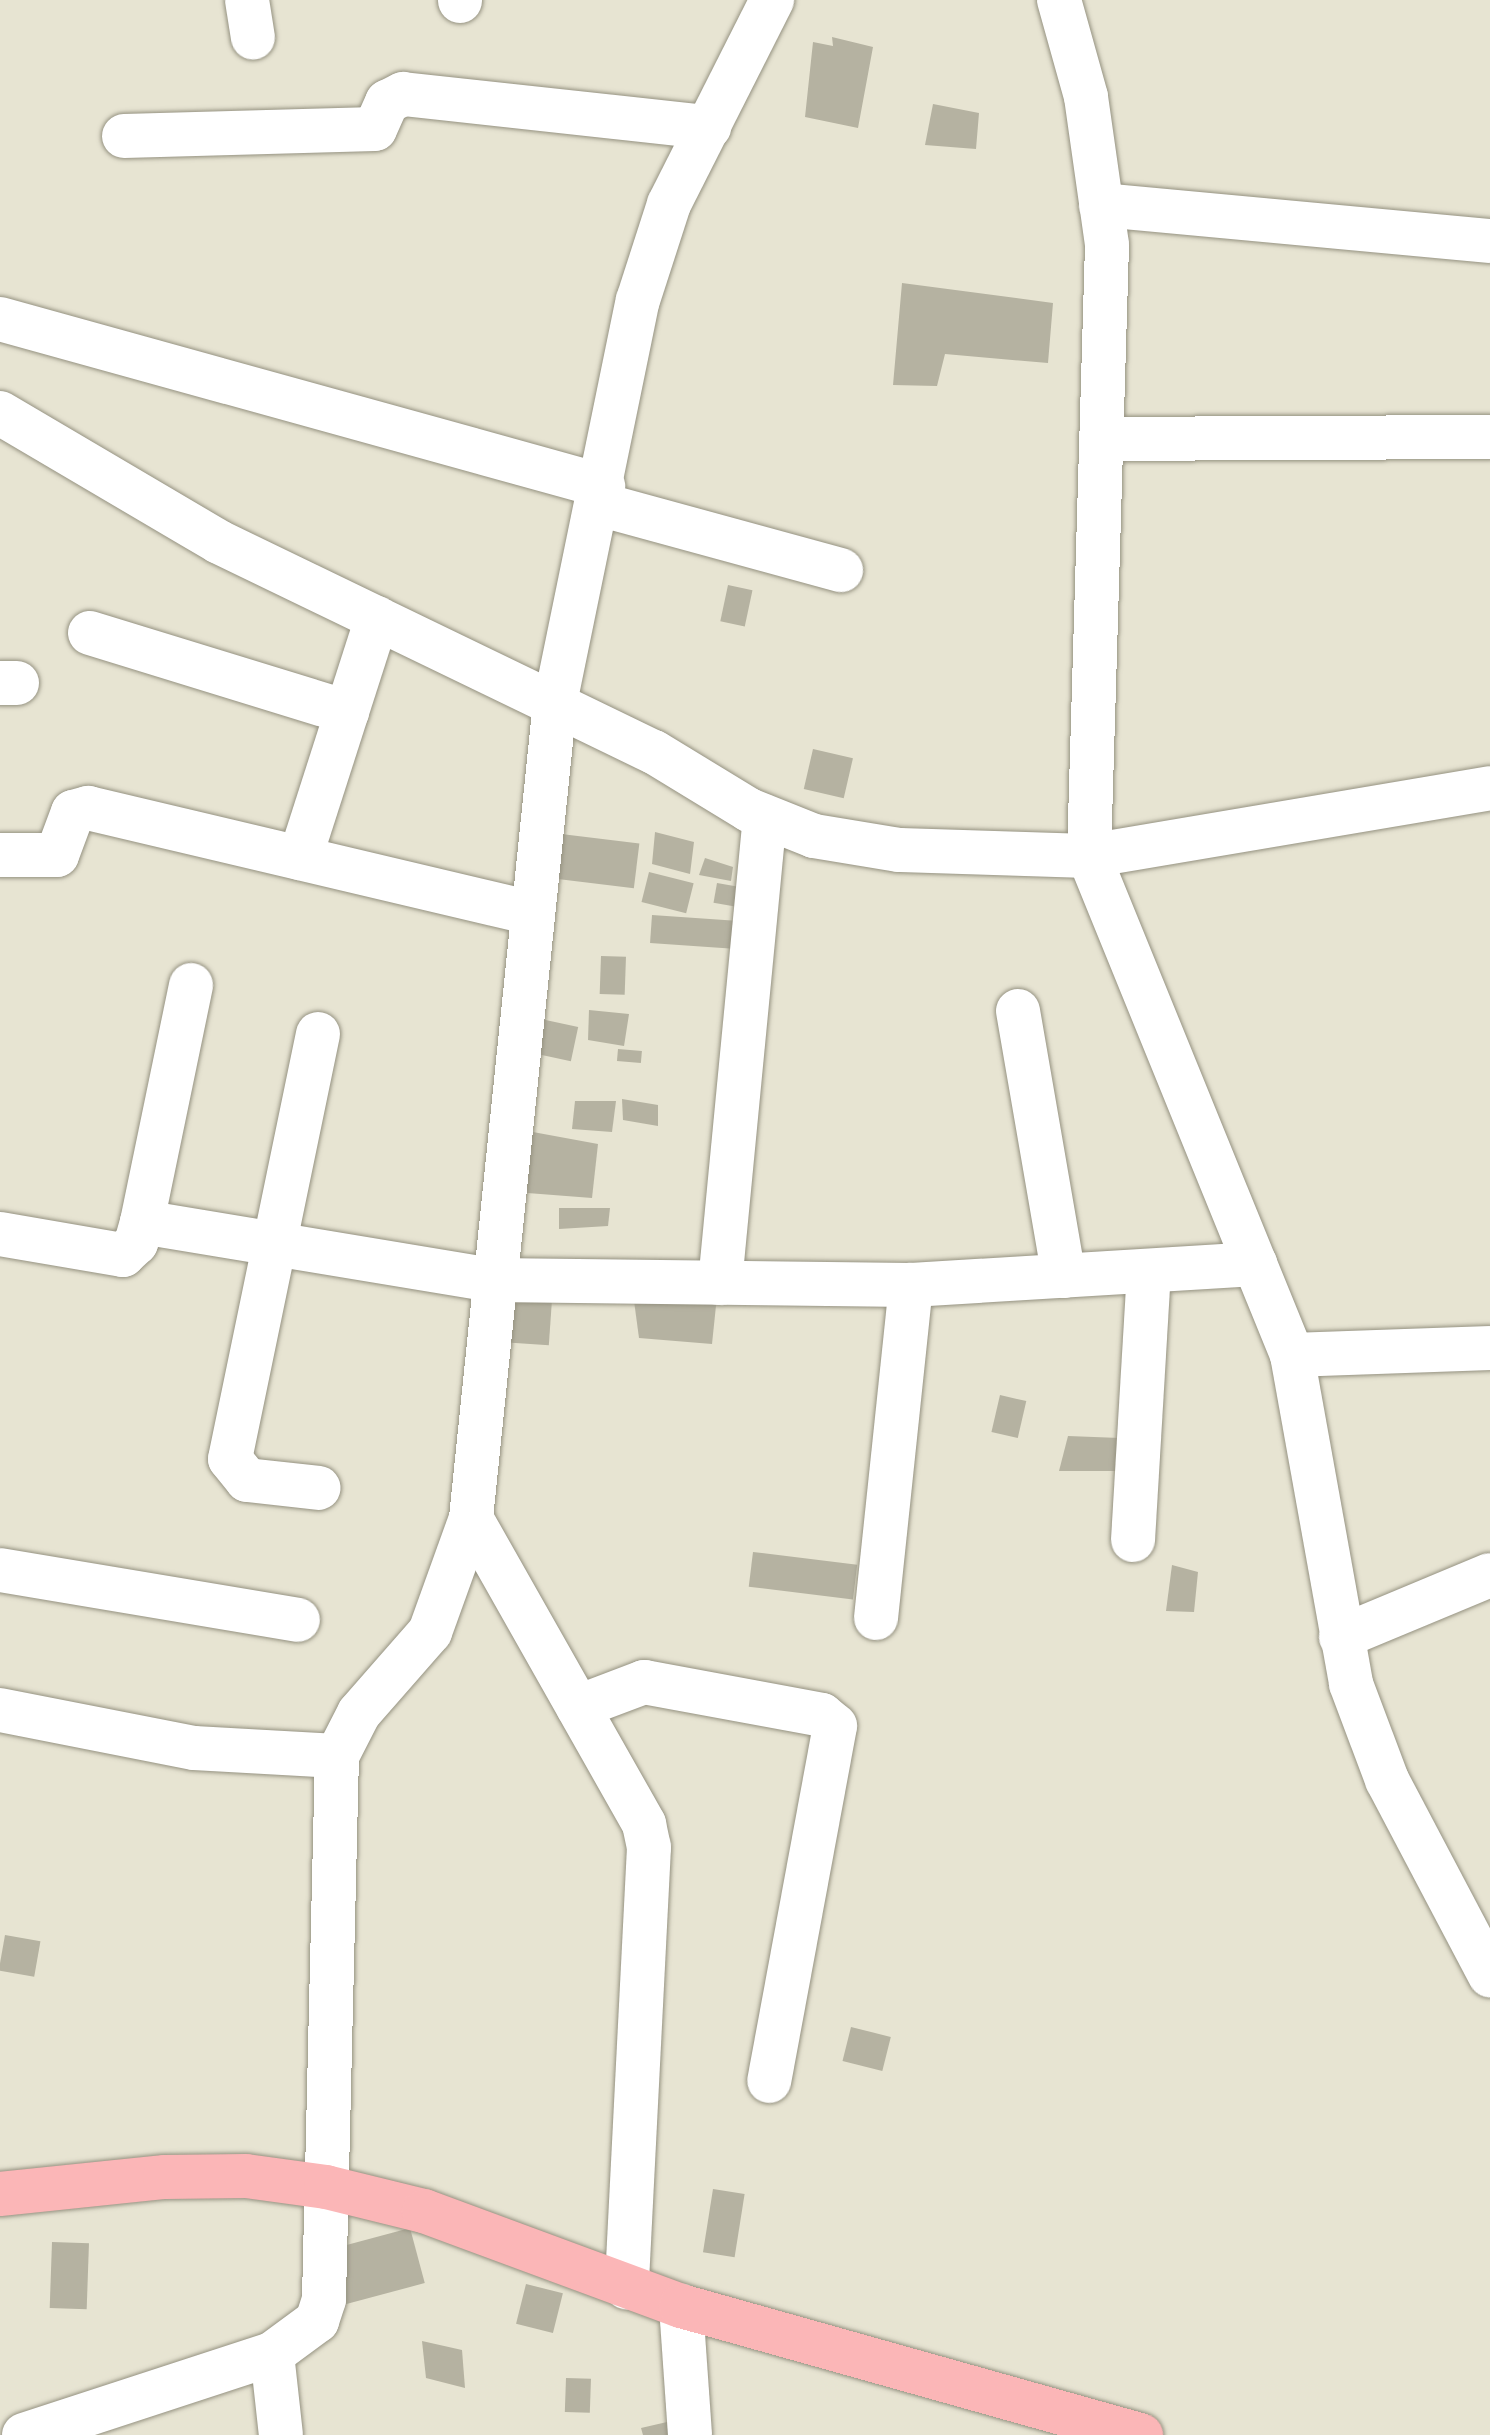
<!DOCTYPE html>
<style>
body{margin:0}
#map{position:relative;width:1490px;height:2435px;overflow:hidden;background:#e7e4d2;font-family:"DM Sans",sans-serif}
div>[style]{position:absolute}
.building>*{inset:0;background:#b5b2a1;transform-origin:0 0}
.roads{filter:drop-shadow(0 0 2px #959281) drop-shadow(0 0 2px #959281)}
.minor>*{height:44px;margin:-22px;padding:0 22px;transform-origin:22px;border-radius:22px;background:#fff}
.major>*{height:44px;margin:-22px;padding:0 22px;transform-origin:22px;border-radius:22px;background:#fbb6b7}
span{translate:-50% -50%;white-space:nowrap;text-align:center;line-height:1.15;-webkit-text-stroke:6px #e7e4d2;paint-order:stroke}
</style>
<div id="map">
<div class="building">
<i style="clip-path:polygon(832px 37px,873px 47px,858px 128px,805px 117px,813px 42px,833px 46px)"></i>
<i style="clip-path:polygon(933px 104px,979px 113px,976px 149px,925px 145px)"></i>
<i style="clip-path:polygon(902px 283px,1053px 303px,1048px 363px,945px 354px,937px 386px,893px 385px)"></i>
<i style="left:728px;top:585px;width:25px;height:37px;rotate:12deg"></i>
<i style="left:813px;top:749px;width:41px;height:41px;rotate:13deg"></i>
<i style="clip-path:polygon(655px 832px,694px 842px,690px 874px,652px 864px)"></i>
<i style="left:553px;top:833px;width:87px;height:45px;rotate:7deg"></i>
<i style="clip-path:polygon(705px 858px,733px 867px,731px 881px,699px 875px)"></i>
<i style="left:649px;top:872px;width:46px;height:31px;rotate:14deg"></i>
<i style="left:717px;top:883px;width:29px;height:20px;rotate:10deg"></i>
<i style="left:652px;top:915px;width:87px;height:28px;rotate:4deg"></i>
<i style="left:601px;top:956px;width:25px;height:38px;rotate:2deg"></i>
<i style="clip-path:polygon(589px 1010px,629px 1014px,624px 1046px,588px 1040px)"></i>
<i style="left:541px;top:1019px;width:38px;height:35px;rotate:12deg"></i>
<i style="left:618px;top:1049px;width:24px;height:12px;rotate:5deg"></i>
<i style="clip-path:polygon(622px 1099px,658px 1105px,658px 1126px,623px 1120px)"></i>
<i style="clip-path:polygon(575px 1101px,616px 1101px,612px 1132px,572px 1129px)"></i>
<i style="clip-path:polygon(522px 1130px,598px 1144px,592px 1198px,503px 1191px)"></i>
<i style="clip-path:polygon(559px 1208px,610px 1208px,608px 1226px,559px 1229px)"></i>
<i style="clip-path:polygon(632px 1286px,717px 1296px,712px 1344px,639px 1338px)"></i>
<i style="left:504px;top:1298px;width:48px;height:44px;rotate:4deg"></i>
<i style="left:1000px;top:1395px;width:27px;height:38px;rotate:13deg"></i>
<i style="clip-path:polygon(1068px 1436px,1120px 1438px,1119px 1471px,1059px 1471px)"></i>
<i style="left:753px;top:1552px;width:105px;height:35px;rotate:7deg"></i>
<i style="clip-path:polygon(1172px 1565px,1198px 1572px,1194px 1612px,1166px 1611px)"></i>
<i style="left:5px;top:1935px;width:36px;height:36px;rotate:10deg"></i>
<i style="left:851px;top:2027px;width:41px;height:35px;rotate:14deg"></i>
<i style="left:713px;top:2189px;width:32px;height:64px;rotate:9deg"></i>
<i style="left:410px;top:2228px;width:57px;height:82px;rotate:75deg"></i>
<i style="left:52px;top:2242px;width:37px;height:66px;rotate:2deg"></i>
<i style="left:526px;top:2284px;width:38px;height:41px;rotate:14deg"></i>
<i style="clip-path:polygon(422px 2341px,462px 2350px,465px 2388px,426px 2378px)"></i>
<i style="left:566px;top:2378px;width:25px;height:34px;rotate:2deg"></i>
<i style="clip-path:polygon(667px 2422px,670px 2435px,643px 2435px,641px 2428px)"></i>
</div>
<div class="roads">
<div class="minor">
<i style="left:247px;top:0;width:38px;rotate:81deg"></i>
<i style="left:460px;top:0;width:1px;rotate:90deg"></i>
<i style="left:1059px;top:0;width:101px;rotate:74.4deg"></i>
<i style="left:1086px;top:97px;width:149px;rotate:81.9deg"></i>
<i style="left:1107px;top:245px;width:611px;rotate:91.69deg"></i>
<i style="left:1089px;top:856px;width:539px;rotate:67.86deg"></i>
<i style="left:1292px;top:1355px;width:334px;rotate:79.8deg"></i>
<i style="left:1351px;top:1684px;width:103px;rotate:69.4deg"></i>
<i style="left:1387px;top:1780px;width:221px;rotate:62.2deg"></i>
<i style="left:124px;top:136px;width:251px;rotate:-1.6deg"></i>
<i style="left:375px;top:129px;width:30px;rotate:-66deg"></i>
<i style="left:387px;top:102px;width:18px;rotate:-27deg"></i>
<i style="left:403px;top:94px;width:308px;rotate:6.2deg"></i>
<i style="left:1101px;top:205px;width:391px;rotate:5.3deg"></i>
<i style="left:0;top:319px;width:626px;rotate:15.48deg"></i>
<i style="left:0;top:413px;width:254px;rotate:30.5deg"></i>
<i style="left:219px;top:542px;width:483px;rotate:25.8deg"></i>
<i style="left:654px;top:752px;width:111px;rotate:31.4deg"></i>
<i style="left:749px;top:810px;width:70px;rotate:21.8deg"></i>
<i style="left:814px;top:836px;width:86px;rotate:9.4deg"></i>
<i style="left:899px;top:850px;width:190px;rotate:1.8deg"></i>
<i style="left:1089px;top:856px;width:407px;rotate:-9.6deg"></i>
<i style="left:1101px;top:439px;width:389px;rotate:-0.3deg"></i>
<i style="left:599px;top:504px;width:251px;rotate:15.3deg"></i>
<i style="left:90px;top:633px;width:269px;rotate:17.1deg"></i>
<i style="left:0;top:683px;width:17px"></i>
<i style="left:0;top:855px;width:57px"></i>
<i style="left:57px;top:855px;width:46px;rotate:-69.6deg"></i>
<i style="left:73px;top:812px;width:16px;rotate:-15deg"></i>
<i style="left:88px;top:808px;width:457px;rotate:13.3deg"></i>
<i style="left:300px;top:858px;width:252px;rotate:-72.2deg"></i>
<i style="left:1018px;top:1011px;width:269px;rotate:80.2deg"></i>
<i style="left:318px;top:1034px;width:434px;rotate:101.7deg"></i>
<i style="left:230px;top:1459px;width:27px;rotate:51deg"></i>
<i style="left:247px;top:1480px;width:72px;rotate:6.3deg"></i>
<i style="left:142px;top:1222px;width:242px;rotate:-78.3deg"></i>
<i style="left:0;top:1234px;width:125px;rotate:9.7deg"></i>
<i style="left:123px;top:1255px;width:18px;rotate:-43deg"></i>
<i style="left:136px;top:1243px;width:22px;rotate:-74deg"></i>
<i style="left:142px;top:1222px;width:357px;rotate:9.4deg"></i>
<i style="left:494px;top:1280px;width:417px;rotate:0.7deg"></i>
<i style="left:911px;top:1285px;width:345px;rotate:-3.5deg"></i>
<i style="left:720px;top:1283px;width:468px;rotate:-84.5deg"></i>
<i style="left:1292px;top:1355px;width:198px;rotate:-2deg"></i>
<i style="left:471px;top:1518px;width:352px;rotate:60.5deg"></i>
<i style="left:644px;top:1824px;width:24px;rotate:78deg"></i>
<i style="left:649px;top:1847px;width:441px;rotate:92.9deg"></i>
<i style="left:1133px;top:1540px;width:269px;rotate:-86.6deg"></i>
<i style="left:0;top:1570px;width:302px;rotate:9.5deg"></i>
<i style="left:876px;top:1618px;width:335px;rotate:-84deg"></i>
<i style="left:1341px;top:1637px;width:161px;rotate:-22.6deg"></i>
<i style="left:578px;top:1707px;width:71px;rotate:-20.7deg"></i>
<i style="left:644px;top:1682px;width:181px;rotate:10.5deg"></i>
<i style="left:822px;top:1715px;width:17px;rotate:40deg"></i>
<i style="left:835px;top:1726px;width:361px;rotate:100.5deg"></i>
<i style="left:0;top:1710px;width:198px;rotate:11.1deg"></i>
<i style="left:194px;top:1748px;width:143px;rotate:3.2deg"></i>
<i style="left:681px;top:2306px;width:129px;rotate:86deg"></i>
<i style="left:272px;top:2354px;width:81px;rotate:83.7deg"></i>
<i style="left:24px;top:2435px;width:261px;rotate:-18.1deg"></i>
<i style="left:272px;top:2354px;width:56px;rotate:-36.3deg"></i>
<i style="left:317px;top:2321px;width:23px;rotate:-72deg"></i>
<i style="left:324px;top:2299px;width:543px;rotate:-88.63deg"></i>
<i style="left:337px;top:1756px;width:48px;rotate:-62.9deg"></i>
<i style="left:359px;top:1713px;width:108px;rotate:-48.8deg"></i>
<i style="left:430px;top:1632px;width:121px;rotate:-70.2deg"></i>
<i style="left:471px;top:1518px;width:819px;rotate:-84.12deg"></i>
<i style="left:555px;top:703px;width:411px;rotate:-78.4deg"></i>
<i style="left:638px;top:300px;width:101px;rotate:-72.1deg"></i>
<i style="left:669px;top:204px;width:229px;rotate:-63.2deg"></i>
</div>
<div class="major">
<i style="left:0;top:2194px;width:166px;rotate:-5.9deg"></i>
<i style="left:165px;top:2177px;width:81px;rotate:-0.7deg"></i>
<i style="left:246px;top:2176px;width:81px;rotate:7.8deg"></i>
<i style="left:326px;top:2187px;width:101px;rotate:13.8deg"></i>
<i style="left:424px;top:2211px;width:274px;rotate:20.3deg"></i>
<i style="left:681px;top:2306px;width:478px;rotate:15.7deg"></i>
</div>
</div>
</div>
